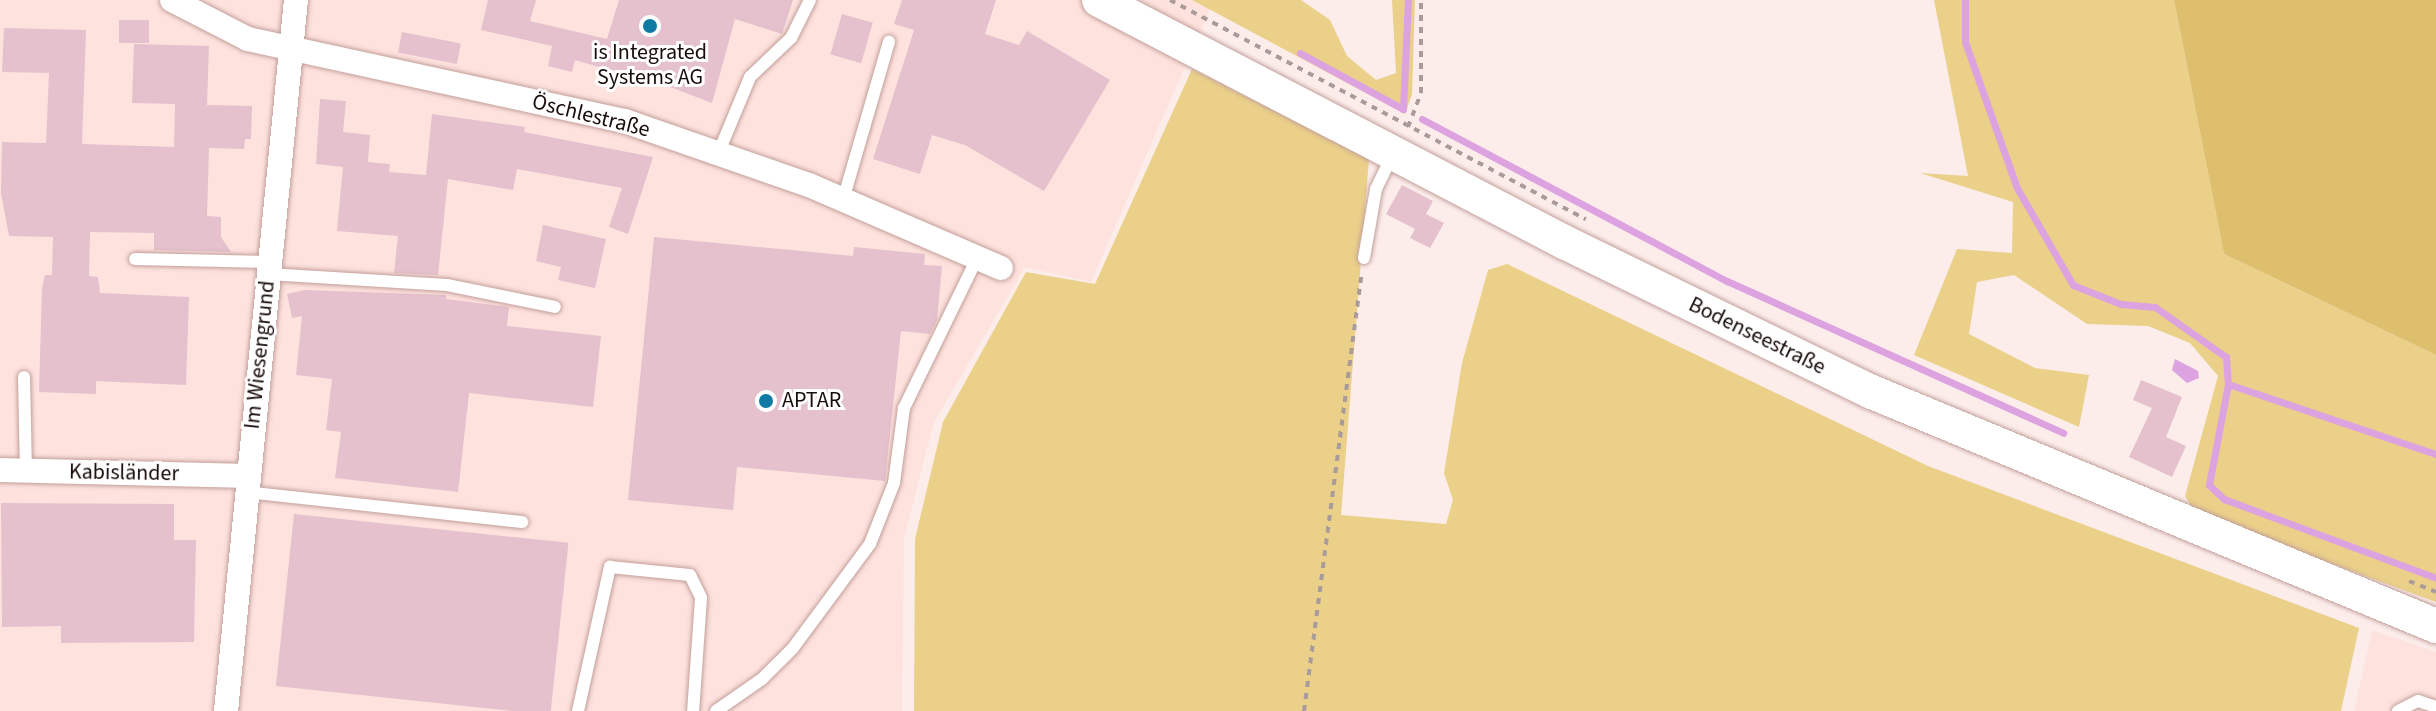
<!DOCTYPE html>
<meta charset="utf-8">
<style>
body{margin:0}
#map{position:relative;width:2436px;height:711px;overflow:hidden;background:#fcedeb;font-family:"Source Sans 3",sans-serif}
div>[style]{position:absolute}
.built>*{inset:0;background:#fee2de}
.green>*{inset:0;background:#ead089}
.forest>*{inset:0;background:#ddbf6d}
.water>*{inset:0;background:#dda2e0}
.stream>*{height:7px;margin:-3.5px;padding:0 3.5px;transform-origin:3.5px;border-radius:3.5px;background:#dda2e0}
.building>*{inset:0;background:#e4c1cd;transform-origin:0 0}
.path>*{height:4px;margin-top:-2px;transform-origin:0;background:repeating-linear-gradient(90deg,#a89b99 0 6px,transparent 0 12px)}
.roads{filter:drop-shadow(0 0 2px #c29f9a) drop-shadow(0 0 2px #c29f9a)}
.lane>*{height:12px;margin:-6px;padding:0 6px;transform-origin:6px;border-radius:6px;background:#fff}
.street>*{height:24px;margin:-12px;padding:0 12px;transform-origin:12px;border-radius:12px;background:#fff}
.secondary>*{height:34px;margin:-17px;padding:0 17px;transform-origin:17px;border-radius:17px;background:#fff}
.dots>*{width:22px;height:22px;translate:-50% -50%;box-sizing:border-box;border:4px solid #fefefe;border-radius:50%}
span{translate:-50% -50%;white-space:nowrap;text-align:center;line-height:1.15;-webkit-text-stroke:6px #fefefe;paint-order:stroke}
.poi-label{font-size:22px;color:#180c0a}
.left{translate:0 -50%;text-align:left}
.street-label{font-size:22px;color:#180c0a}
</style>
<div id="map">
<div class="built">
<i style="clip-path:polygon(0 0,1214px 0,1091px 282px,1025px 267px,934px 422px,904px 538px,902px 711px,0 711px)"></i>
<i style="clip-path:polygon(2372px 630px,2436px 652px,2436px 711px,2354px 711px)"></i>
</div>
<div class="green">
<i style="clip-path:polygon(1192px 0,1301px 0,1330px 20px,1347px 56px,1376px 80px,1396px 73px,1392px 0,1415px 0,1412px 94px,1405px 114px)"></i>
<i style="clip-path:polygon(1934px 0,2174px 0,2224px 254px,2436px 355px,2436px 602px,2196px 514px,2185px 496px,2218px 376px,2190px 343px,2148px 326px,2087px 324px,2014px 275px,1977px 282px,1969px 334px,2035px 368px,2089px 375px,2079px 427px,1914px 355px,1957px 249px,2012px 253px,2013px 202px,1920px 173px,1968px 176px)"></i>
<i style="clip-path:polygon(1192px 69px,1369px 159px,1341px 515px,1446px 524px,1453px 500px,1444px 473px,1462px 363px,1488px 270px,1507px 264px,1928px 466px,2359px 628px,2341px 711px,914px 711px,915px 539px,943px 422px,1026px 272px,1095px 284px)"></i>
</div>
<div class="forest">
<i style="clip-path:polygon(2174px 0,2436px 0,2436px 355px,2224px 254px)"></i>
</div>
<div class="water">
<i style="clip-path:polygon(2175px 359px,2198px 371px,2199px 378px,2187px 383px,2172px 370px)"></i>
</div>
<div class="stream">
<i style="left:1965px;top:0;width:42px;rotate:90deg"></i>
<i style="left:1965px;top:42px;width:155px;rotate:70.4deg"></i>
<i style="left:2017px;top:188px;width:112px;rotate:60deg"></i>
<i style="left:2073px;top:285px;width:52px;rotate:21.6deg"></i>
<i style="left:2121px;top:304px;width:34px;rotate:5deg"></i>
<i style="left:2155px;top:307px;width:87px;rotate:35.2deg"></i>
<i style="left:2226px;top:357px;width:27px;rotate:86deg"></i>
<i style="left:2228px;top:384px;width:103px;rotate:100.7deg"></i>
<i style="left:2209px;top:485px;width:21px;rotate:43deg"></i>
<i style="left:2224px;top:499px;width:226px;rotate:20.4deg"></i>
<i style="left:1300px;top:53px;width:117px;rotate:28.5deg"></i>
<i style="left:1403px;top:109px;width:109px;rotate:-87.4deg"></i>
<i style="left:1422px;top:119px;width:345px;rotate:28deg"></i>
<i style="left:1727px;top:281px;width:369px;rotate:24.3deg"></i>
<i style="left:2228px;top:384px;width:219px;rotate:18.6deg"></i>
</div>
<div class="building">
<i style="clip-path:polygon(488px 0,536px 0,530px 21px,607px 39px,619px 0,793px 0,782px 34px,735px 19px,712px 103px,652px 80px,635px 87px,623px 74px,575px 60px,572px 72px,548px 66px,552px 46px,481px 30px)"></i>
<i style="clip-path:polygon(902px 0,996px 0,985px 34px,1019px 45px,1027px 31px,1110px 80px,1044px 191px,965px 145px,932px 135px,920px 174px,873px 159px,914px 30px,894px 24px)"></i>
<i style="left:842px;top:14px;width:32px;height:42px;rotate:16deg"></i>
<i style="left:119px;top:20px;width:30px;height:23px"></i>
<i style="clip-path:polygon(4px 28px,86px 30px,82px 144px,174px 147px,175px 104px,132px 103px,134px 44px,209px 46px,207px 105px,252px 106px,251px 139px,245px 139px,244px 149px,209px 148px,207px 216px,221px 217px,221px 237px,231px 252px,154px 250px,154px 233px,90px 232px,89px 276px,98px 277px,100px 293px,189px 297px,186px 385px,96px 381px,96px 394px,39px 392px,42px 288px,45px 275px,52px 275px,53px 237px,9px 236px,1px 193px,2px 142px,46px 143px,49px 73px,2px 72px)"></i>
<i style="left:402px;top:32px;width:60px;height:21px;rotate:11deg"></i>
<i style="clip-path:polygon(320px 99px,346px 101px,343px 132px,370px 135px,368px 162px,390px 164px,389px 172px,426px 175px,432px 114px,525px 127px,524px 132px,653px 157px,628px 234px,609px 227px,622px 188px,517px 169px,513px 190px,448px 179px,438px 275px,394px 273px,398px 236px,337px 231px,343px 167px,316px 164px)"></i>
<i style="clip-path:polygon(1402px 185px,1433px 201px,1426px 214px,1444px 223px,1430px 248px,1410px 238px,1415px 229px,1386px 214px)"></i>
<i style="clip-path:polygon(543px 225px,606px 239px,595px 288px,558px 280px,561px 267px,536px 261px)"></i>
<i style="clip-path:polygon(654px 237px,853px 256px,854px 247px,925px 254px,924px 265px,942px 266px,937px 320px,930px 334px,901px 331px,885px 481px,737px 467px,733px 510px,628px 500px)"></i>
<i style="clip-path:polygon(305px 290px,446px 295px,446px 299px,509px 307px,507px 326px,601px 336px,593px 407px,469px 393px,458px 492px,335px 478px,341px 432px,326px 430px,332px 379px,296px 375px,302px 316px,292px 318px,287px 294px)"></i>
<i style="clip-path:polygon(2141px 380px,2182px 397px,2166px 437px,2186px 446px,2172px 477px,2129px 457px,2152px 408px,2133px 400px)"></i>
<i style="clip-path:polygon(1px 503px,174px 504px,174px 540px,196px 540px,194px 642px,61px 643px,61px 626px,2px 627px)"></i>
<i style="left:294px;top:514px;width:276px;height:173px;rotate:6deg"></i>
</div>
<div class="path">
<i style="left:1170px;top:0;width:470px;rotate:27.8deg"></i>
<i style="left:1408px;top:127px;width:36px;rotate:-69deg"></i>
<i style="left:1421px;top:93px;width:93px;rotate:-90deg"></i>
<i style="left:2409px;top:581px;width:29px;rotate:22deg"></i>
<i style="left:1304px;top:711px;width:442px;rotate:-82.5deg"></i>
</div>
<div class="roads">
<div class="lane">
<i style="left:718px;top:154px;width:83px;rotate:-67.4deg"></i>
<i style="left:750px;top:77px;width:57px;rotate:-43.6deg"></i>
<i style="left:791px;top:38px;width:42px;rotate:-63.4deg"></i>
<i style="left:843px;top:200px;width:165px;rotate:-73.8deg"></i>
<i style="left:1364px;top:258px;width:70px;rotate:-80.1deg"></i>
<i style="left:1376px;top:189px;width:39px;rotate:-64deg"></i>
<i style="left:135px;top:259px;width:134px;rotate:1.3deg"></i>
<i style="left:268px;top:274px;width:179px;rotate:3.5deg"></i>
<i style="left:447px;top:285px;width:110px;rotate:11.5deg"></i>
<i style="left:24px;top:377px;width:94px;rotate:88.8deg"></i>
<i style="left:246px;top:492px;width:278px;rotate:6.2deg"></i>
<i style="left:578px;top:711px;width:148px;rotate:-77.5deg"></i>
<i style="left:610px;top:567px;width:80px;rotate:5.7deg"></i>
<i style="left:690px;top:575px;width:25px;rotate:64deg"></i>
<i style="left:701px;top:598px;width:113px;rotate:94deg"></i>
<i style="left:716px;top:711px;width:56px;rotate:-34.8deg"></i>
<i style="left:762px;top:679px;width:44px;rotate:-45deg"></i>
<i style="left:793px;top:648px;width:129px;rotate:-53.5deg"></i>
<i style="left:870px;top:544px;width:66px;rotate:-68.5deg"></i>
<i style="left:894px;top:483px;width:76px;rotate:-82.4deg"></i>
<i style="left:904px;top:408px;width:167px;rotate:-64deg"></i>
<i style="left:2398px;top:711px;width:22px;rotate:-27deg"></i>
<i style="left:2418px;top:701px;width:19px;rotate:18deg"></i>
</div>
<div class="street">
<i style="left:172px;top:0;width:85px;rotate:27.2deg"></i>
<i style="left:248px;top:39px;width:386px;rotate:12.3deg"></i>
<i style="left:625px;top:121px;width:195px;rotate:19.2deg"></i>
<i style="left:809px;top:185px;width:209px;rotate:23.4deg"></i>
<i style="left:0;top:470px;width:248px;rotate:1.4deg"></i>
<i style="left:226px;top:711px;width:714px;rotate:-84.38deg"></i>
</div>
<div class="secondary">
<i style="left:1099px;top:0;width:526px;rotate:27.49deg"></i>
<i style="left:1566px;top:243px;width:340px;rotate:26deg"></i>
<i style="left:1872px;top:392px;width:611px;rotate:22.53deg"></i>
</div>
</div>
<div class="dots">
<i style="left:650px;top:26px;background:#0f7ba5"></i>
<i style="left:766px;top:401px;background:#0f7ba5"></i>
</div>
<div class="poi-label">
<span style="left:650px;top:65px">is Integrated<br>Systems AG</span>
<span class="left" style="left:782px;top:401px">APTAR</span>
</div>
<div class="street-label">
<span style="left:591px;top:116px;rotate:14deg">Öschlestraße</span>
<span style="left:1757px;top:336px;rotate:26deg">Bodenseestraße</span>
<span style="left:260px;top:355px;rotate:-84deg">Im Wiesengrund</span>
<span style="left:124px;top:473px;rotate:1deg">Kabisländer</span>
</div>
</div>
